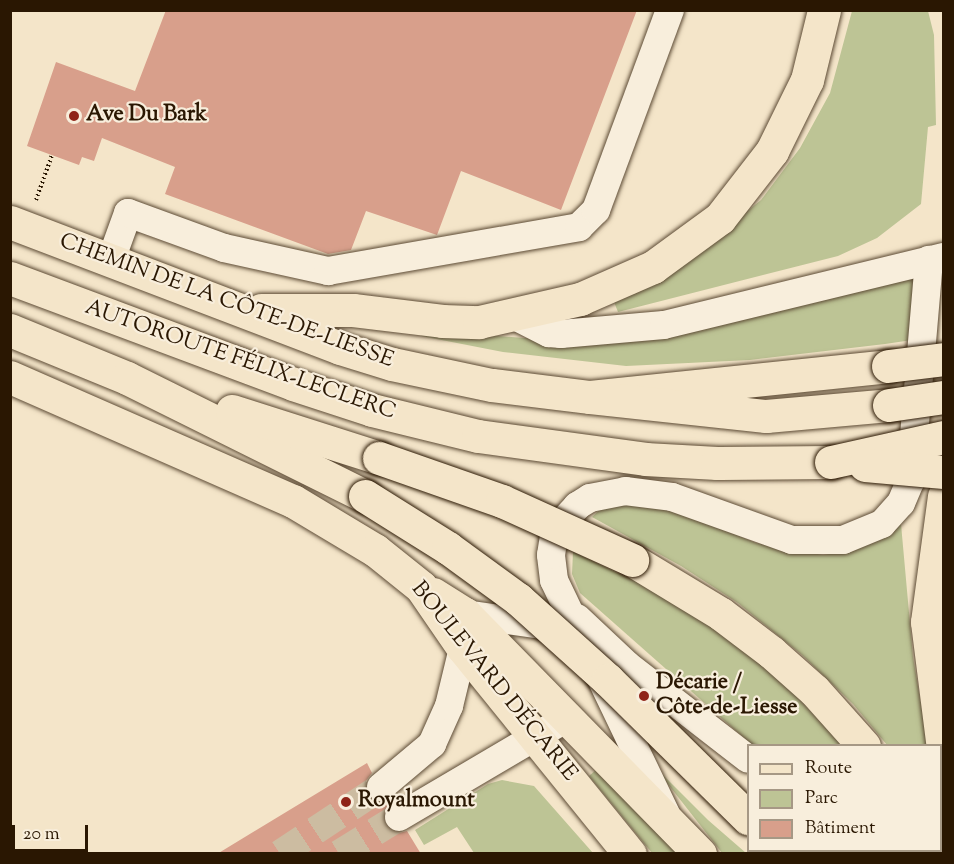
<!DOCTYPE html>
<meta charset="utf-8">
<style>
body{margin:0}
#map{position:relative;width:954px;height:864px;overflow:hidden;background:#f4e5c9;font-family:"Sorts Mill Goudy",serif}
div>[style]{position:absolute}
.green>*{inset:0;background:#bdc495}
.building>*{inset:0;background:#d89f8b}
.minor-tunnel>*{height:28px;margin-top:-14px;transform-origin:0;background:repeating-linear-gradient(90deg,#ccbca1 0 28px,transparent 0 42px)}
.path>*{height:4px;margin-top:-2px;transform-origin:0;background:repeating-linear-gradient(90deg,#2a1702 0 1.5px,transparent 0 4.5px)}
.roads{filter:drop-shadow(0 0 2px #5c4a34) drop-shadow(0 0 2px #5c4a34)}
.minor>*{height:28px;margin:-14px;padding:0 14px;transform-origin:14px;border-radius:14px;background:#f8eedc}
.major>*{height:33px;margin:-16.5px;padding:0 16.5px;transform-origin:16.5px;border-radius:16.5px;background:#f4e5c9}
.highway>*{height:33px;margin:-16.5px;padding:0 16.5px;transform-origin:16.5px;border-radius:16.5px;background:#f4e5c9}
.bridges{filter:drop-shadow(0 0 2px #2a1702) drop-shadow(0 0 2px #2a1702)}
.major-bridge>*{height:33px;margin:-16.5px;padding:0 16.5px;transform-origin:16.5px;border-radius:16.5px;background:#f4e5c9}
.highway-bridge>*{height:33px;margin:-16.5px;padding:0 16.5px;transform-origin:16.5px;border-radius:16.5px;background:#f4e5c9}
.dots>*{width:16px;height:16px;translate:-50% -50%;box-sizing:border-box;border:3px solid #f8eedc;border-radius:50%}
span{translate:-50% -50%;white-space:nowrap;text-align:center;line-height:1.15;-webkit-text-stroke:4.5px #f8eedc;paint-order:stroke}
.poi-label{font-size:22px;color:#2a1702;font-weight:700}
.left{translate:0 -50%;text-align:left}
.street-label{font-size:22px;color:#2a1702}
.frame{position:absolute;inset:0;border:12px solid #2a1702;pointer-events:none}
.legend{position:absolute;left:747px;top:744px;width:195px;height:108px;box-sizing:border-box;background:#f8eedc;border:2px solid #a69885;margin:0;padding:8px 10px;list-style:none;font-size:18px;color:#2a1702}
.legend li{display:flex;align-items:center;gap:12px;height:30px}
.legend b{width:30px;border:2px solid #a69885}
.scale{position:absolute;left:12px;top:825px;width:76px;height:27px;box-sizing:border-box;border:3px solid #2a1702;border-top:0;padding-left:8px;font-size:18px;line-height:21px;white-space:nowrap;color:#2a1702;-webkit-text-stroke:4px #f8eedc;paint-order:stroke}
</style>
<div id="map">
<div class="green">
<i style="clip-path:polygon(852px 11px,928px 11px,934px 35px,936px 125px,928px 127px,921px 204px,877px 238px,838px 256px,618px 312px,614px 302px,665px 278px,761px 200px,800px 148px,830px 93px)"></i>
<i style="clip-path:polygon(912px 276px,916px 280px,912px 340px,885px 344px,750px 360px,626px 366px,503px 352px,421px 336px,422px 330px,524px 338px,586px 338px)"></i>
<i style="clip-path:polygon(631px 499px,706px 522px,756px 543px,823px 555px,852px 550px,879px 540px,901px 524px,913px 657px,928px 745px,887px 745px,853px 704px,802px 655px,738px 603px,681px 566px,592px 517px,605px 505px)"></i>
<i style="clip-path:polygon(573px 552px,671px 598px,726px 636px,784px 683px,842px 745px,752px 745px,580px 593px,572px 574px)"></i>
<i style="clip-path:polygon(653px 765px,708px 820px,746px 853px,722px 853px)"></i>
<i style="clip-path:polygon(597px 769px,677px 853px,652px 853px,589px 776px)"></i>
<i style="clip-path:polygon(502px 780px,534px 786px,593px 853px,474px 853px,457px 827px,424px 845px,415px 830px,488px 784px)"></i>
</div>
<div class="building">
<i style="clip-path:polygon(166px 10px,637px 10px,561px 210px,461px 171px,437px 235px,366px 211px,351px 250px,328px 254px,165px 194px,175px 167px,102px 138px,94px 161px,82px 157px,79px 165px,27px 146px,56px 62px,135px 91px)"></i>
<i style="clip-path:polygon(367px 763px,372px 773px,365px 782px,368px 797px,376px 803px,390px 803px,383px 817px,385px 826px,399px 833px,407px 831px,421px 854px,217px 854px)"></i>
</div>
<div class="minor-tunnel">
<i style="left:280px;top:854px;width:121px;rotate:-33.6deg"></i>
<i style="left:339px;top:854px;width:70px;rotate:-31.7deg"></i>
</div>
<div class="path">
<i style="left:36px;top:200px;width:48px;rotate:-70.4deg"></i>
</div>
<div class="roads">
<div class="minor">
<i style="left:111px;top:260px;width:50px;rotate:-70.1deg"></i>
<i style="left:128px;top:213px;width:102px;rotate:20deg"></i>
<i style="left:224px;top:248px;width:107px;rotate:12.5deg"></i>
<i style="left:328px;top:271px;width:255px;rotate:-9.9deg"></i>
<i style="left:579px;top:227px;width:24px;rotate:-45deg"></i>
<i style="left:596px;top:210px;width:213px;rotate:-69.7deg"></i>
<i style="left:515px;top:316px;width:38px;rotate:27deg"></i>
<i style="left:549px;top:333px;width:12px;rotate:5deg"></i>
<i style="left:561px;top:334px;width:103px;rotate:-5deg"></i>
<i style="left:664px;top:325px;width:288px;rotate:-13.7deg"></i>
<i style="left:465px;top:614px;width:91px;rotate:8.2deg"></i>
<i style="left:577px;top:618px;width:69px;rotate:43.2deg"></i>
<i style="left:627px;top:665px;width:153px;rotate:37.8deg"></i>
<i style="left:381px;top:787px;width:67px;rotate:-40.1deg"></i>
<i style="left:432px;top:744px;width:42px;rotate:-65.9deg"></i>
<i style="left:449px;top:706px;width:60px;rotate:-76.4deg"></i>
<i style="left:666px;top:814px;width:259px;rotate:-115.6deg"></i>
<i style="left:554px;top:580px;width:25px;rotate:-97deg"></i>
<i style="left:551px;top:555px;width:25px;rotate:-81deg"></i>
<i style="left:555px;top:530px;width:33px;rotate:-47deg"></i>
<i style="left:577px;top:506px;width:15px;rotate:-32deg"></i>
<i style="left:590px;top:498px;width:36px;rotate:-11deg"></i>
<i style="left:625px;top:491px;width:47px;rotate:7.3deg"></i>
<i style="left:672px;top:497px;width:127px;rotate:19.7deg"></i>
<i style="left:792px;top:540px;width:51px"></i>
<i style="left:843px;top:540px;width:42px;rotate:-22.3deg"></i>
<i style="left:882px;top:524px;width:28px;rotate:-48deg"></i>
<i style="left:901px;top:503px;width:23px;rotate:-67deg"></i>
<i style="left:910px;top:482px;width:223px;rotate:-85.1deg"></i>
<i style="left:399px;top:817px;width:197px;rotate:-30.5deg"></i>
<i style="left:846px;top:850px;width:5px;rotate:53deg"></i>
</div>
<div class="major">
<i style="left:10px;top:222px;width:353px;rotate:20.9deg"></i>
<i style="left:340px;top:348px;width:54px;rotate:17.1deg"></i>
<i style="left:392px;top:364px;width:102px;rotate:11.9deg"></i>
<i style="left:492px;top:385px;width:99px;rotate:7deg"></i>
<i style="left:590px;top:397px;width:300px;rotate:-5.9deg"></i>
<i style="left:261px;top:310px;width:92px"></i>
<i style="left:353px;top:310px;width:90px;rotate:7deg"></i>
<i style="left:442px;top:321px;width:37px;rotate:2deg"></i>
<i style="left:479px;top:322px;width:104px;rotate:-12.8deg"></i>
<i style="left:580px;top:299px;width:80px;rotate:-23.7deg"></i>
<i style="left:653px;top:267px;width:83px;rotate:-36.2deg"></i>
<i style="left:720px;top:218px;width:85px;rotate:-52.2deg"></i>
<i style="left:772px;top:151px;width:79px;rotate:-63.8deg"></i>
<i style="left:807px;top:80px;width:72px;rotate:-76.3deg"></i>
<i style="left:10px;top:377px;width:309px;rotate:23.7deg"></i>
<i style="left:293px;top:501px;width:96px;rotate:30.9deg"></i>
<i style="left:375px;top:550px;width:59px;rotate:38.8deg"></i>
<i style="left:421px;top:587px;width:74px;rotate:55.5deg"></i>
<i style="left:463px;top:648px;width:265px;rotate:51deg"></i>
<i style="left:433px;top:594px;width:38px;rotate:32deg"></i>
<i style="left:465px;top:614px;width:336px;rotate:45.6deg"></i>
</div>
<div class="highway">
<i style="left:10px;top:278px;width:302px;rotate:20.5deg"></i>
<i style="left:293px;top:384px;width:83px;rotate:18.2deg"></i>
<i style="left:372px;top:410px;width:109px;rotate:13.8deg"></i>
<i style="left:478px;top:436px;width:169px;rotate:7.8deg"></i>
<i style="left:645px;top:459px;width:72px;rotate:3.2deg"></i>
<i style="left:717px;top:463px;width:114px;rotate:-0.5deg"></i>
<i style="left:10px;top:330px;width:126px;rotate:22.3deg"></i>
<i style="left:127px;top:378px;width:266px;rotate:26.4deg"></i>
<i style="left:590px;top:397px;width:177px;rotate:6.2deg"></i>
<i style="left:766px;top:416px;width:123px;rotate:-5.1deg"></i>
<i style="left:232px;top:411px;width:154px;rotate:17.7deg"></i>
<i style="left:944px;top:496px;width:127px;rotate:97.7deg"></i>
<i style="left:927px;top:622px;width:135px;rotate:82.8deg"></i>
<i style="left:632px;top:560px;width:104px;rotate:31.2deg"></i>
<i style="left:721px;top:614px;width:63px;rotate:37.2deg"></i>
<i style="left:771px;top:652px;width:57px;rotate:41.5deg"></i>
<i style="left:814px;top:690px;width:75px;rotate:48.2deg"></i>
<i style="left:788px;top:850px;width:6px;rotate:45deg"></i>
<i style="left:935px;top:850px;width:4px;rotate:76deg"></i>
</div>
</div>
<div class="bridges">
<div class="major-bridge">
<i style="left:888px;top:366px;width:56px;rotate:-7.1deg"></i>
</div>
<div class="highway-bridge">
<i style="left:889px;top:405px;width:56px;rotate:-8.3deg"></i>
<i style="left:379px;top:458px;width:130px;rotate:19.3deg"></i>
<i style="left:502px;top:501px;width:143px;rotate:24.4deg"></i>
<i style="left:831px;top:462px;width:116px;rotate:-12.5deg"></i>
<i style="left:865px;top:465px;width:79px;rotate:5.1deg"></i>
<i style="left:365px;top:496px;width:98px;rotate:32.1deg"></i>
<i style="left:448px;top:548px;width:87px;rotate:36.1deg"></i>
<i style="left:518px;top:599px;width:121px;rotate:42deg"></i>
<i style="left:608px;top:680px;width:197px;rotate:44.6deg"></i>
</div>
</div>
<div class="dots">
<i style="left:74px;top:116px;background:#8f2418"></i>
<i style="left:644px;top:696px;background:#8f2418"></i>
<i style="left:346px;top:802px;background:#8f2418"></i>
</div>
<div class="poi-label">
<span class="left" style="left:86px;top:116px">Ave Du Bark</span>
<span class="left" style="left:656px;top:696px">Décarie /<br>Côte-de-Liesse</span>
<span class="left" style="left:358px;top:802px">Royalmount</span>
</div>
<div class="street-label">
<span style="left:226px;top:302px;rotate:20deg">CHEMIN DE LA CÔTE-DE-LIESSE</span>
<span style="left:240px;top:361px;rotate:19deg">AUTOROUTE FÉLIX-LECLERC</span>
<span style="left:493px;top:682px;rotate:51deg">BOULEVARD DÉCARIE</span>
</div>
<div class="frame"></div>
<ul class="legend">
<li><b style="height:8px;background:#f4e5c9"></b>Route</li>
<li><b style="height:16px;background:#bdc495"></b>Parc</li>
<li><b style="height:16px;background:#d89f8b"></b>Bâtiment</li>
</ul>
<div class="scale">20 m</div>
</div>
